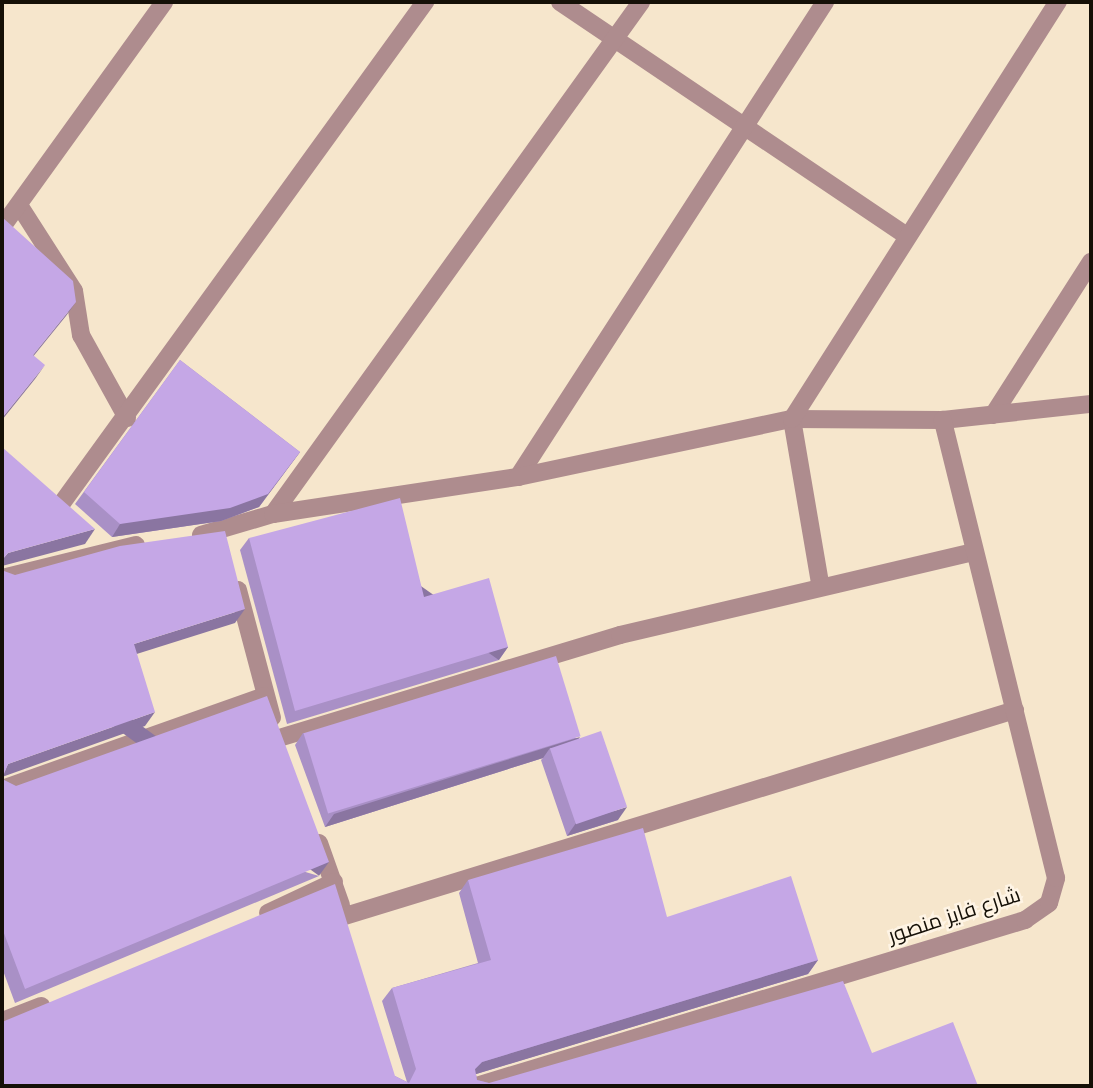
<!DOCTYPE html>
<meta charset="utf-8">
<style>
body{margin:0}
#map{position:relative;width:1093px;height:1088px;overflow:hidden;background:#f6e6cc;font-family:Montserrat,Cairo,sans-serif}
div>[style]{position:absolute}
.minor>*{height:18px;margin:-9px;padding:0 9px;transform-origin:9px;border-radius:9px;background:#ae8c8e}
.wall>*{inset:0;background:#a990c6}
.shaded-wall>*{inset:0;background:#8a75a1;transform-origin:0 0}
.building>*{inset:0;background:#c5a7e6;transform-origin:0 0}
span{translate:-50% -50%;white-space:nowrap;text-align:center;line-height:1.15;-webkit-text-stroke:5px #fef4e5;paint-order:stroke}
.street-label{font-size:21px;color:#151007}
.frame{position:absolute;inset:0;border:4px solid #151007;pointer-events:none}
</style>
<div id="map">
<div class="minor">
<i style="left:560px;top:2px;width:416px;rotate:34deg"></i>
<i style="left:19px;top:205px;width:102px;rotate:57.4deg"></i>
<i style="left:74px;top:291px;width:45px;rotate:81deg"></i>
<i style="left:81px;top:335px;width:95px;rotate:61deg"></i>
<i style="left:2px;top:227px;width:277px;rotate:-54.2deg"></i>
<i style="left:993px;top:415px;width:182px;rotate:-57.4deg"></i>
<i style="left:518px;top:477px;width:566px;rotate:-57.12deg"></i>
<i style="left:62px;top:503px;width:619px;rotate:-54.07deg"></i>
<i style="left:273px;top:514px;width:631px;rotate:-54.29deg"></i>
<i style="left:201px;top:535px;width:75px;rotate:-16.3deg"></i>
<i style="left:273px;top:514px;width:248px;rotate:-8.6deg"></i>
<i style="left:518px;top:477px;width:280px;rotate:-12deg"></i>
<i style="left:792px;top:419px;width:151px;rotate:0.4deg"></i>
<i style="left:943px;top:420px;width:149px;rotate:-6.2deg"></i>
<i style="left:2px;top:578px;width:138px;rotate:-13.8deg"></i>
<i style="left:820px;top:583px;width:166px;rotate:-99.7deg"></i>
<i style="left:792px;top:419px;width:495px;rotate:-57.5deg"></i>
<i style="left:238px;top:590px;width:132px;rotate:75.1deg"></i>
<i style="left:279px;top:738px;width:356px;rotate:-16.8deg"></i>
<i style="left:620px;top:635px;width:363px;rotate:-13.2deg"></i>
<i style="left:2px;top:789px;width:278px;rotate:-19.5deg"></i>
<i style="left:319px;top:843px;width:66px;rotate:70.5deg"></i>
<i style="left:268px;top:913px;width:73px;rotate:-25.2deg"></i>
<i style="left:345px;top:916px;width:701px;rotate:-17.09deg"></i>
<i style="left:2px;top:1021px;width:42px;rotate:-21deg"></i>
<i style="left:476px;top:1086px;width:574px;rotate:-16.82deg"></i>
<i style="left:1025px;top:920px;width:29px;rotate:-35deg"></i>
<i style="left:1049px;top:903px;width:26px;rotate:-74deg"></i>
<i style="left:1056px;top:878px;width:472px;rotate:-103.9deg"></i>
</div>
<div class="wall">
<i style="clip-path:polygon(180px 360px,300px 452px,259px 507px,221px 521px,112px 537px,75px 504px)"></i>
<i style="clip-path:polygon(249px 538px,424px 597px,508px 647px,499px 660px,287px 724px,240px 550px)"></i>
<i style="clip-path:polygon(303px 733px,578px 738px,618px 820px,567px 836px,541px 760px,543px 758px,325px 827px,295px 745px)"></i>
<i style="clip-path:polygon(2px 779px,16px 786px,319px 876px,15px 1003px,2px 968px)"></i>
<i style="clip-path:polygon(468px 880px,667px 917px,818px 960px,808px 974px,476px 1074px,477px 1080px,489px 1083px,872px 1053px,978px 1086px,2px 1086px,395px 1076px,407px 1082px,382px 1001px,392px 988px,478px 963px,459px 893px)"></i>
</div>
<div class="shaded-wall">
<i style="clip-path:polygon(76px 302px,66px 316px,23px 369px,33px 355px)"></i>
<i style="clip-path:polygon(45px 365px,35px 379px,2px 420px,2px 418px)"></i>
<i style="clip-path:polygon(300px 452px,259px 507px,221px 521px,112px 537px,120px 524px)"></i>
<i style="clip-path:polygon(95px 529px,85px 544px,2px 566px,2px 560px,8px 553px)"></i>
<i style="clip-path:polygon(245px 609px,235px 623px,124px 658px,134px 644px)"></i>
<i style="left:508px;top:647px;width:16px;height:222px;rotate:125deg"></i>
<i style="clip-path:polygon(155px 712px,145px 726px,2px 777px,8px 764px)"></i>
<i style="clip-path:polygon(580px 737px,571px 749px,550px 748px,543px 758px,325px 827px,334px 814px)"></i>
<i style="clip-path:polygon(627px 807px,618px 820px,567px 836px,576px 823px)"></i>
<i style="left:329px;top:862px;width:17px;height:329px;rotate:126deg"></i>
<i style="clip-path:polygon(818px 960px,808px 974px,473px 1075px,475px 1069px,482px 1062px)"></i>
</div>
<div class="building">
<i style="clip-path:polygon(2px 217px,73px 281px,76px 302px,33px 355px,45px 365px,2px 418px)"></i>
<i style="clip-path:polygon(180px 360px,300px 452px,268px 494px,230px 508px,120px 524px,84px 492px)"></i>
<i style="clip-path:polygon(2px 447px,95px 529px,8px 553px,2px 560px)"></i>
<i style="clip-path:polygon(400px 498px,424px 597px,489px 578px,508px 647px,295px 711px,249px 538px)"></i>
<i style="clip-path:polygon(225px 531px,245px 609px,134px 644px,155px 712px,8px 764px,2px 779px,2px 563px,4px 571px,15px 575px,120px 546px)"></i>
<i style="left:556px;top:656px;width:84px;height:264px;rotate:73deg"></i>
<i style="clip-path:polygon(267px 696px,329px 862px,25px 989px,2px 928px,2px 779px,16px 786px)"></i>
<i style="left:601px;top:731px;width:80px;height:54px;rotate:71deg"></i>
<i style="clip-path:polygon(643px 828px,667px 917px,791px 876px,818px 960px,482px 1062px,475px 1069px,477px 1080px,489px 1083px,843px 981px,872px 1053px,953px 1022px,978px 1086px,2px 1086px,2px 1022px,335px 884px,395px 1076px,409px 1083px,416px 1069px,392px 988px,491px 960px,468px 880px)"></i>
</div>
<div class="street-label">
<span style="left:954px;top:915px;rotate:-18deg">شارع فايز منصور</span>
</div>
<div class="frame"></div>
</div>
